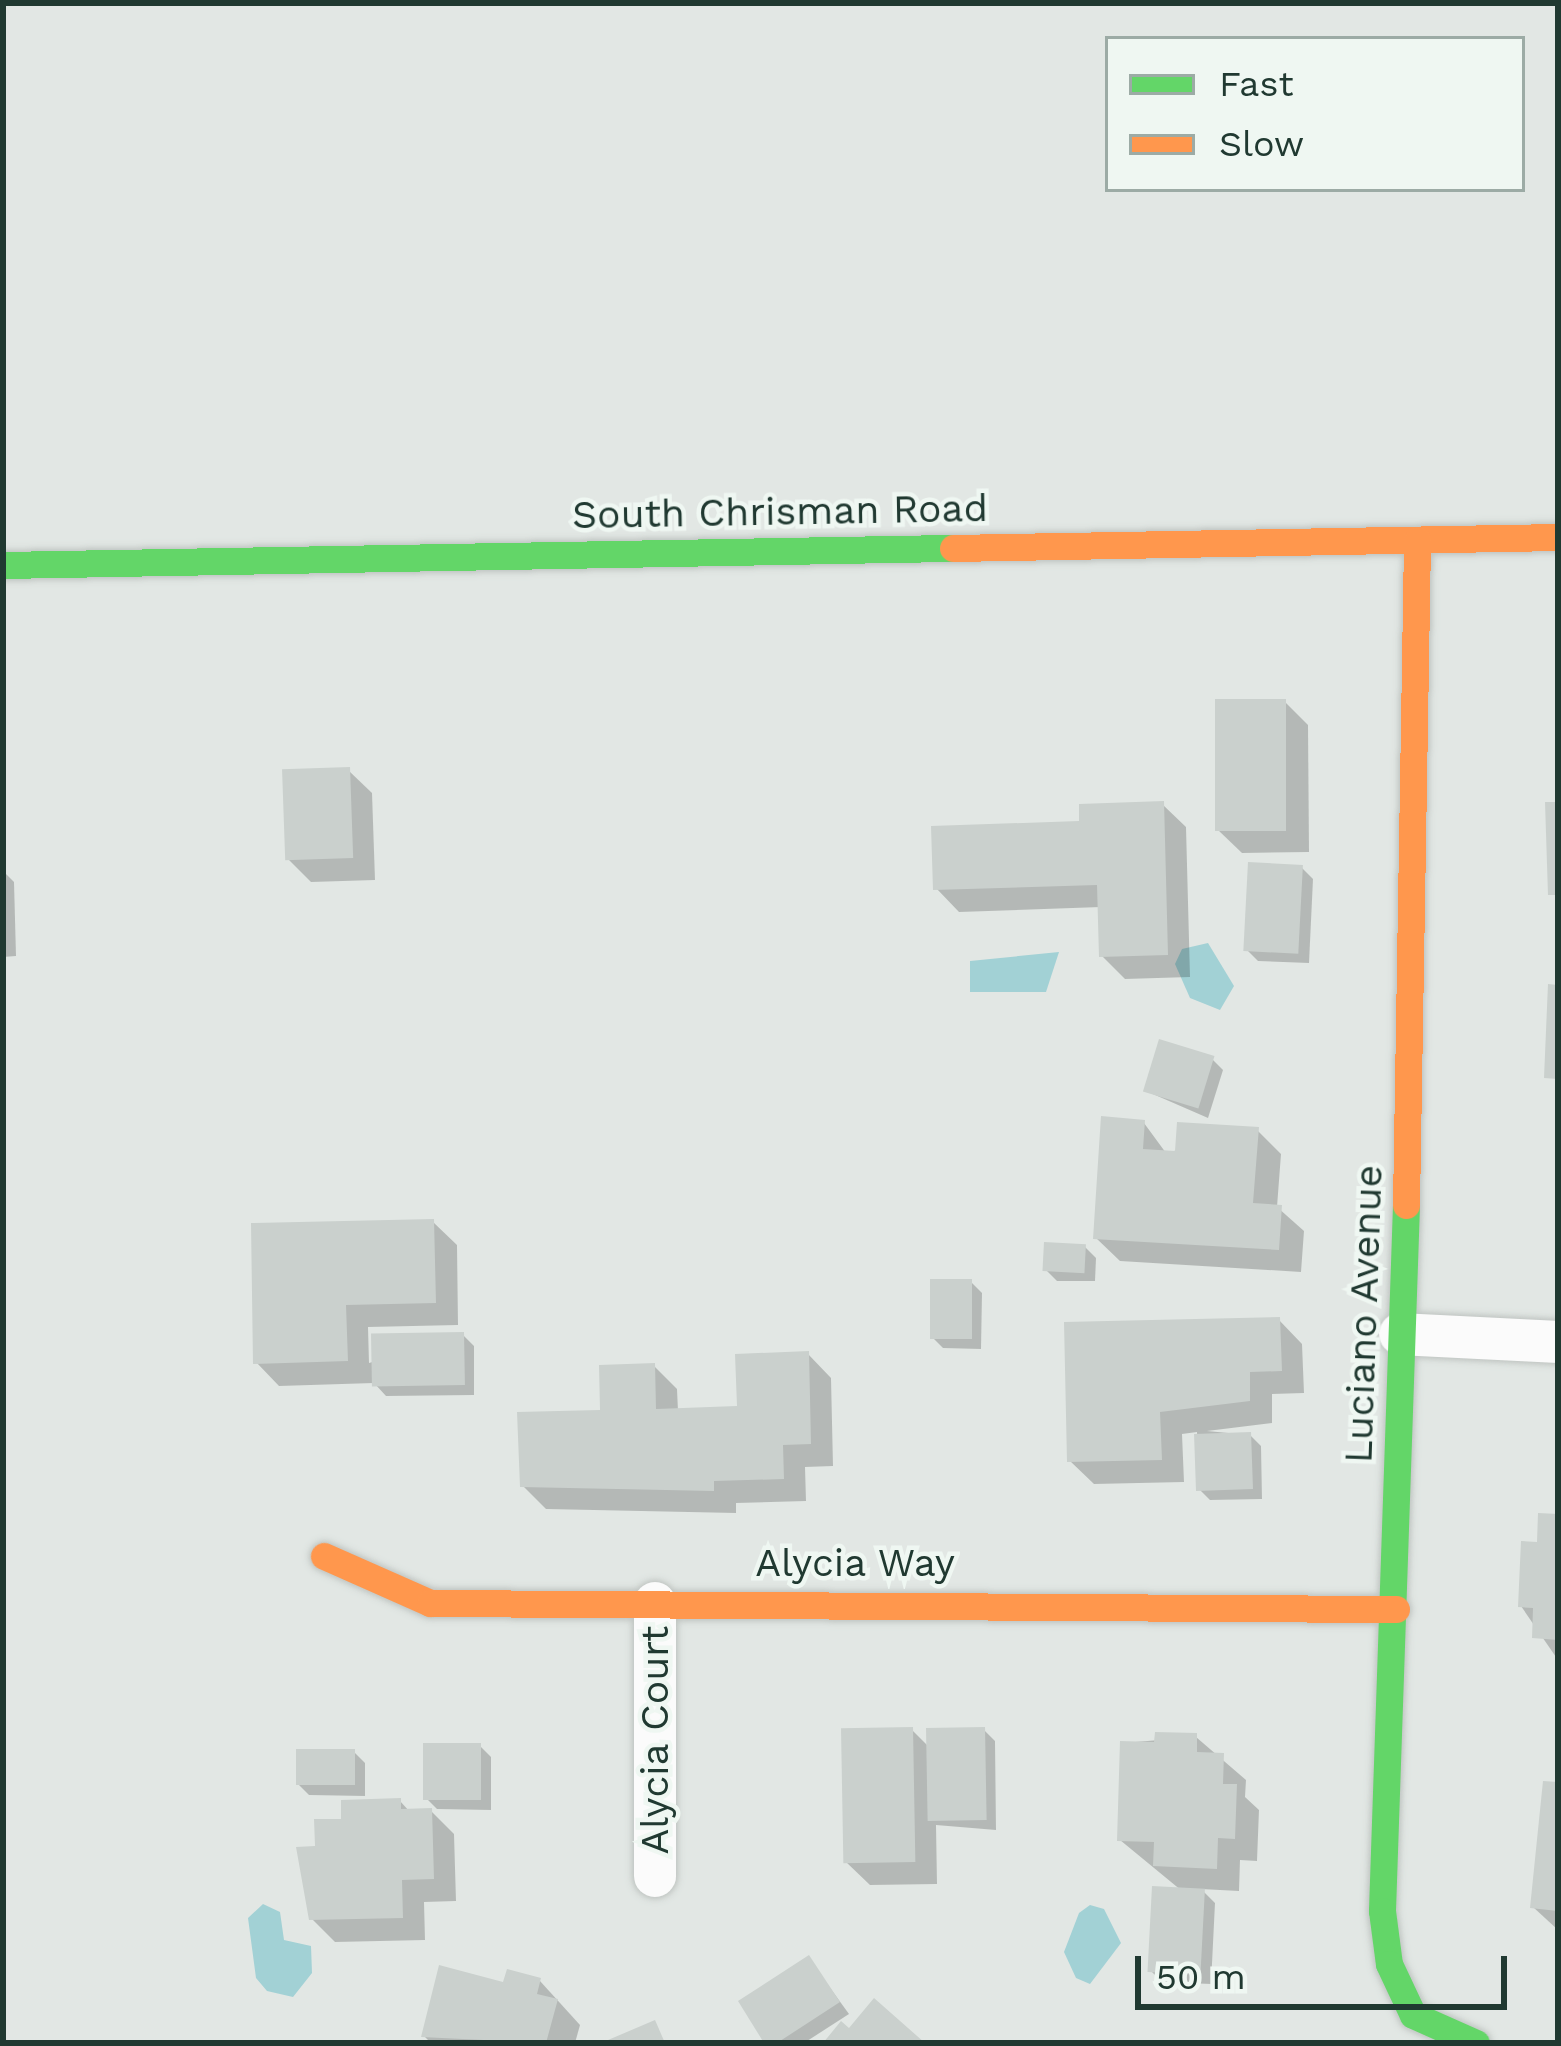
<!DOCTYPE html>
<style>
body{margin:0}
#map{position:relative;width:1561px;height:2046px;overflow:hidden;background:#e2e7e4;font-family:"Work Sans",sans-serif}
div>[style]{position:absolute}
.water>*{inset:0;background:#a2d1d5}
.shadow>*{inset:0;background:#0003}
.building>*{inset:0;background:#cad0cd;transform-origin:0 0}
.roads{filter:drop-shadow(0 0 3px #bfc4c1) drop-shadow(0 0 3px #bfc4c1)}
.street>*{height:42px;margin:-21px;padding:0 21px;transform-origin:21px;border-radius:21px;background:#fbfbfb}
.fast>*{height:27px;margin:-13.5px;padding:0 13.5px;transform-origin:13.5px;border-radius:13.5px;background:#63d668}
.slow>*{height:27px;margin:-13.5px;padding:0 13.5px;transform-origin:13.5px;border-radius:13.5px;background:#ff974d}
span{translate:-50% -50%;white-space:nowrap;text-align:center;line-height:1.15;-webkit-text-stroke:9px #eff7f2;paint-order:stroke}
.street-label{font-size:39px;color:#203931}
.frame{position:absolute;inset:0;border:6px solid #203931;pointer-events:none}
.legend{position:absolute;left:1105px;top:36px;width:420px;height:156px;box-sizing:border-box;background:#eff7f2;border:3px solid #9caba5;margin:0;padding:15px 21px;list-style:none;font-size:36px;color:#203931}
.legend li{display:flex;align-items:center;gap:24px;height:60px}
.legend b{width:60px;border:3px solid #9caba5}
.scale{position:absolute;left:1135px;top:1956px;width:372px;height:54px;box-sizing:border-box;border:6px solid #203931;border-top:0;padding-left:15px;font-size:36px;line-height:42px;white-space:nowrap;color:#203931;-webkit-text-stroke:9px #eff7f2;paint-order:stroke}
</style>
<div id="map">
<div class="water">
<i style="clip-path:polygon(1208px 943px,1234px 986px,1220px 1010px,1190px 998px,1175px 964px,1182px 949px)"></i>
<i style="clip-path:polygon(1059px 952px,1046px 992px,970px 992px,970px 961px)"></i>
<i style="clip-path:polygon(263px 1904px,280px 1912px,284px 1940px,311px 1946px,312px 1973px,293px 1997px,267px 1991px,256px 1978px,248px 1918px)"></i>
<i style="clip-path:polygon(1090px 1905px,1104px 1909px,1121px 1943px,1090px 1984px,1076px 1978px,1064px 1952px,1079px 1913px)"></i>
</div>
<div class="shadow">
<i style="clip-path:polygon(1285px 702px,1308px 725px,1309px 852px,1242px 853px,1218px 830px)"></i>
<i style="clip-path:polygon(348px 770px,372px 793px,375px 880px,311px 882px,288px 859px)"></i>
<i style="clip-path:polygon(1162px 804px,1186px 827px,1190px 977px,1125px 979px,1102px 956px,1101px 907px,959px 912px,936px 888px,1082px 824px)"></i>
<i style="clip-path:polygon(1302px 868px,1313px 879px,1309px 963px,1258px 961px,1247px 950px)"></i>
<i style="clip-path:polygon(3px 871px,14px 882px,16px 956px,3px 957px)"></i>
<i style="clip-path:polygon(1212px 1059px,1223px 1070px,1208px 1118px,1146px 1091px)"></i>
<i style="clip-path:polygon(1144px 1123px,1166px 1153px,1257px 1130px,1281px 1154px,1277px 1207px,1304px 1231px,1301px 1272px,1120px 1261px,1096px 1238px)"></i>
<i style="clip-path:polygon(433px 1222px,457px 1245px,458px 1325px,368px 1327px,369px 1363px,463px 1335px,474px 1346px,474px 1395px,386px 1396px,374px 1383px,279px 1386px,256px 1362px)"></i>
<i style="clip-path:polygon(1085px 1247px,1096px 1258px,1095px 1281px,1057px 1281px,1046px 1270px)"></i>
<i style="clip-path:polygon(971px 1282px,982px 1293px,981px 1349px,943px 1348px,932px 1337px)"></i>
<i style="clip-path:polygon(1279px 1320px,1302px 1344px,1304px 1393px,1272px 1394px,1272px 1423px,1207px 1431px,1250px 1435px,1261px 1446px,1262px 1499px,1210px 1500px,1199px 1489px,1197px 1432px,1182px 1434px,1184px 1482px,1094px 1484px,1070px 1461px)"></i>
<i style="clip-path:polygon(808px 1354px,831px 1378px,833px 1466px,805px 1467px,806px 1501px,736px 1503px,736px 1513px,546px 1509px,523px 1486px,654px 1366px,677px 1389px,678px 1411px,740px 1409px)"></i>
<i style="clip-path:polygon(1558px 1517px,1558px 1660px,1521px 1606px,1540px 1545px)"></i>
<i style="clip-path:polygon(912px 1730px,930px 1748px,984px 1730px,995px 1741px,996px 1830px,936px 1825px,937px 1884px,870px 1885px,846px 1862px)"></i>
<i style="clip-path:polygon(1196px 1737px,1246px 1780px,1245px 1797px,1259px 1810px,1257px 1861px,1240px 1860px,1239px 1891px,1201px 1889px,1215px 1903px,1211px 1984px,1162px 1982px,1151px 1971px,1182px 1891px,1120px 1840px,1123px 1743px)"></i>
<i style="clip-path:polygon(480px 1746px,491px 1757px,491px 1810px,437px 1809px,426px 1798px)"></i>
<i style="clip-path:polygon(354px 1752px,365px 1763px,365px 1796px,309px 1795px,298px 1784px)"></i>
<i style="clip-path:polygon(1558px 1785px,1558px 1930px,1533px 1907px)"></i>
<i style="clip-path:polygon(400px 1801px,410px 1812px,431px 1811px,454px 1834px,456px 1901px,424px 1902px,425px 1940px,335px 1942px,312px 1919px,319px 1849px,344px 1822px)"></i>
<i style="clip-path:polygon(809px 1959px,849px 2014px,804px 2043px,768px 2043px)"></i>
<i style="clip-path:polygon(540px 1981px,580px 2025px,575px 2043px,431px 2043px,424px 2036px,505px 1986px)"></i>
</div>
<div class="building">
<i style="left:1215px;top:699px;width:71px;height:132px"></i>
<i style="left:350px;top:767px;width:91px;height:68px;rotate:88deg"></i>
<i style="clip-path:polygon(1164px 801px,1168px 955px,1099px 957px,1097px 885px,933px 890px,931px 826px,1079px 821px,1079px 804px)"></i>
<i style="clip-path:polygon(1545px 802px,1558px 802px,1558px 895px,1548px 895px)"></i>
<i style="left:1248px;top:862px;width:55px;height:89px;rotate:3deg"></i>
<i style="clip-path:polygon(1548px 984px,1558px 985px,1558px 1079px,1544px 1078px)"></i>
<i style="left:1159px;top:1039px;width:58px;height:55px;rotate:17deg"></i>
<i style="clip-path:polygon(1101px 1116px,1145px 1120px,1143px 1149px,1175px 1151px,1177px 1122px,1259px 1127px,1253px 1203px,1282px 1205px,1279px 1250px,1093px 1239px)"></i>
<i style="clip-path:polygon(434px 1219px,436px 1303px,346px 1305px,348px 1361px,253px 1364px,251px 1223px)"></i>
<i style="left:1044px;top:1242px;width:42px;height:29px;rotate:3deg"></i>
<i style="left:930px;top:1279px;width:42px;height:60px"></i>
<i style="clip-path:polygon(1280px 1317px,1282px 1371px,1250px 1372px,1250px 1401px,1160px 1412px,1162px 1460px,1067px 1462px,1064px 1322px)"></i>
<i style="left:464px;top:1332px;width:53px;height:93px;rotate:89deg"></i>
<i style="clip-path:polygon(809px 1351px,811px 1444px,783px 1445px,784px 1479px,714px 1481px,714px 1491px,520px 1487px,517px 1412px,600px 1410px,599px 1365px,655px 1363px,656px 1409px,737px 1406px,735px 1354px)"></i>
<i style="left:1251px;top:1432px;width:57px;height:57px;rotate:88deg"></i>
<i style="clip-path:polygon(1538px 1513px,1558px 1514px,1558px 1640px,1532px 1638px,1533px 1608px,1518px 1607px,1521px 1541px,1537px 1542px)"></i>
<i style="left:913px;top:1727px;width:135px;height:72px;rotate:89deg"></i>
<i style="left:985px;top:1727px;width:93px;height:59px;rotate:89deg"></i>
<i style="clip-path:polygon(1155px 1732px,1197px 1733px,1197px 1752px,1224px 1753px,1223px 1784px,1237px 1784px,1235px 1839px,1218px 1838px,1217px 1869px,1153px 1866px,1154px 1842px,1117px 1841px,1120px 1741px,1154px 1742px)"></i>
<i style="left:481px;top:1743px;width:57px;height:58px;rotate:90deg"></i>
<i style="left:296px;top:1749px;width:59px;height:36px"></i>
<i style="clip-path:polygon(1543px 1781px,1558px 1782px,1558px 1911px,1530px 1908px)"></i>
<i style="clip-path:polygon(401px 1798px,401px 1809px,432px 1808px,434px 1879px,402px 1880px,403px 1918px,309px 1920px,296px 1847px,315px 1846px,314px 1819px,341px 1819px,341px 1800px)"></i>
<i style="left:1152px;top:1886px;width:53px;height:86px;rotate:3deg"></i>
<i style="clip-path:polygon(809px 1955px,840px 2002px,777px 2043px,764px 2043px,738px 2001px)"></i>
<i style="clip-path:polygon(439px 1965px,503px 1982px,507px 1969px,541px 1978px,537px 1994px,558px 1999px,546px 2043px,421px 2037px)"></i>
<i style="clip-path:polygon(874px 1998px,925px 2043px,823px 2043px,841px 2021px,849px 2028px)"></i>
<i style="clip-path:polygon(655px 2020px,665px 2043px,601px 2043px)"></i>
</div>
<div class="roads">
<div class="street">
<i style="left:1400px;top:1334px;width:158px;rotate:2.9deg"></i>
<i style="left:655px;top:1876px;width:273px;rotate:-90deg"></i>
</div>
<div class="fast">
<i style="left:3px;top:565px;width:950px;rotate:-1.03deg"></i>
<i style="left:1406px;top:1205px;width:706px;rotate:91.95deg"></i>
<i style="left:1382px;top:1911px;width:53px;rotate:82.5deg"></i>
<i style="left:1389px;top:1964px;width:56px;rotate:64.8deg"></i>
<i style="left:1413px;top:2015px;width:69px;rotate:24deg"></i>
</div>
<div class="slow">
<i style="left:953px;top:548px;width:605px;rotate:-1.04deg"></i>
<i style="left:1406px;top:1205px;width:665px;rotate:-89.05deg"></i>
<i style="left:324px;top:1556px;width:116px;rotate:23.9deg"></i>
<i style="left:430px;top:1603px;width:966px;rotate:0.36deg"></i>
</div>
</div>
<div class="street-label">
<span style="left:780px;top:512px;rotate:-1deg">South Chrisman Road</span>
<span style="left:1364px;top:1314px;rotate:-88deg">Luciano Avenue</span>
<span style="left:855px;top:1563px">Alycia Way</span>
<span style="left:655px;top:1740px;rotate:-90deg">Alycia Court</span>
</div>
<div class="frame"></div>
<ul class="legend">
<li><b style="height:15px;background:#63d668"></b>Fast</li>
<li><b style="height:15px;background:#ff974d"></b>Slow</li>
</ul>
<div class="scale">50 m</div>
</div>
